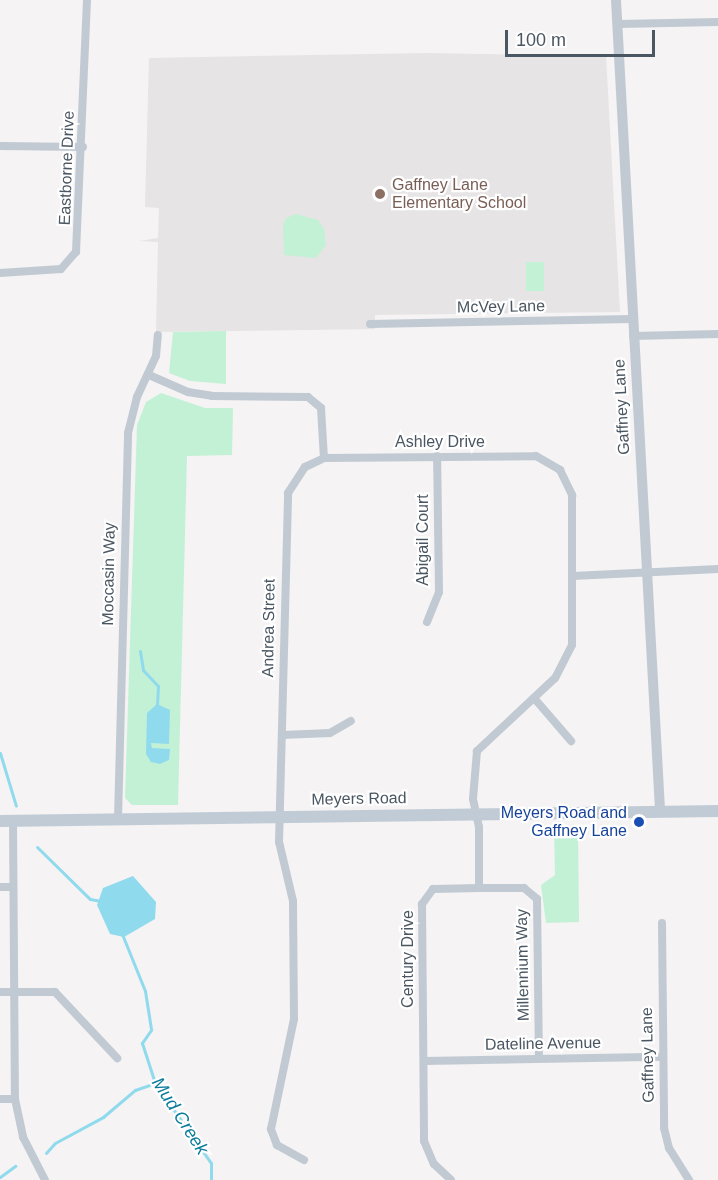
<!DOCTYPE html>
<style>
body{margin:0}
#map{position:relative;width:718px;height:1180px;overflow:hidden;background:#f5f3f3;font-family:Helvetica,sans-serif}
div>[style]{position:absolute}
.education>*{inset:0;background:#e6e4e5}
.green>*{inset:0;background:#c3f1d5;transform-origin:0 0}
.water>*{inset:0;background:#90daee}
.stream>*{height:3px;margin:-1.5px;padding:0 1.5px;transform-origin:1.5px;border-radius:1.5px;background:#90daee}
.minor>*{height:8px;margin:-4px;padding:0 4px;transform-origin:4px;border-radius:4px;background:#c1cad2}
.tertiary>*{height:10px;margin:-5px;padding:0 5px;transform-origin:5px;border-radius:5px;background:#c1cad2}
.secondary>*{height:12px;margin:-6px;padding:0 6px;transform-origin:6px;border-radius:6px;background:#c1cbd6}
.dots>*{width:16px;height:16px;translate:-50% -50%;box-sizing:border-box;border:3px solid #fff;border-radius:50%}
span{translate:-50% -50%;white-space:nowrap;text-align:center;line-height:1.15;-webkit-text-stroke:4.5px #fff;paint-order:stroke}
.street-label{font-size:16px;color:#4a5661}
.education-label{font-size:16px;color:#785e54}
.left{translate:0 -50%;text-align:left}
.transit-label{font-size:16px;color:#164399}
.right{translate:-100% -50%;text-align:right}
.water-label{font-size:18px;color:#0c7c9b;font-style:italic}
.scale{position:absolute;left:505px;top:30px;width:150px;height:27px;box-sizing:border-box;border:3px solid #4a5661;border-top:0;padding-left:8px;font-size:18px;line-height:21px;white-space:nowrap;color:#4a5661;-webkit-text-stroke:4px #fff;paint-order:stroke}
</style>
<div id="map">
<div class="education">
<i style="clip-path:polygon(428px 53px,606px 56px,620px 312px,375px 315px,375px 329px,156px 332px,158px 242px,139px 241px,158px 238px,159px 208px,145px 207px,149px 58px)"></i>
</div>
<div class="green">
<i style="clip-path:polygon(296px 214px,318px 220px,324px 229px,326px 245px,316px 258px,284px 255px,283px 225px,286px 218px)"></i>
<i style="left:526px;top:262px;width:18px;height:29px"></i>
<i style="clip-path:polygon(226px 331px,226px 384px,190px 381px,169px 373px,173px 332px)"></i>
<i style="clip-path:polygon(161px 393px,205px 408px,233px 408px,232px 455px,187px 456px,178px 805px,132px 805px,125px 798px,137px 425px,146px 402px)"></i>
<i style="clip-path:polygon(554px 826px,578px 826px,579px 922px,546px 923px,541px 885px,555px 875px)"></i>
</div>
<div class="water">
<i style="clip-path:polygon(157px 704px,170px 710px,169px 744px,151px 743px,152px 748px,170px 749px,169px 760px,160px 764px,151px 762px,146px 754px,147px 713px)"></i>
<i style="clip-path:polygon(133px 876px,156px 902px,155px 919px,124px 937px,110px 934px,97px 905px,103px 888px)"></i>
</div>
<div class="stream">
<i style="left:140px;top:651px;width:19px;rotate:81deg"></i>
<i style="left:143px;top:670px;width:22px;rotate:47deg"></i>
<i style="left:158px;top:686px;width:18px;rotate:93deg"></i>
<i style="left:0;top:753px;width:55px;rotate:73.2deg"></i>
<i style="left:37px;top:847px;width:74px;rotate:44.5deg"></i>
<i style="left:90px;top:899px;width:11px;rotate:10deg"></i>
<i style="left:122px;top:934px;width:61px;rotate:68deg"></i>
<i style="left:145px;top:991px;width:39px;rotate:81deg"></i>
<i style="left:151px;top:1030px;width:16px;rotate:125deg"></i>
<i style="left:142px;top:1043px;width:42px;rotate:72deg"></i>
<i style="left:155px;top:1083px;width:98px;rotate:55deg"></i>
<i style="left:211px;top:1163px;width:17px;rotate:90deg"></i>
<i style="left:46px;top:1153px;width:13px;rotate:-48deg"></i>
<i style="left:55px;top:1143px;width:55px;rotate:-28.4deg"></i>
<i style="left:103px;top:1117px;width:42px;rotate:-40.2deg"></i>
<i style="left:135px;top:1090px;width:21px;rotate:-19deg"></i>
<i style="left:0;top:1177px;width:19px;rotate:-36deg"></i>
</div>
<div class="minor">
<i style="left:619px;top:24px;width:99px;rotate:-1.2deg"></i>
<i style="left:0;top:146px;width:83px;rotate:0.7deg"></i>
<i style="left:0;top:273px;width:61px;rotate:-3.8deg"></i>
<i style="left:61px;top:269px;width:23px;rotate:-49deg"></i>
<i style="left:76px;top:252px;width:252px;rotate:-87.5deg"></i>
<i style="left:370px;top:324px;width:262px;rotate:-1.1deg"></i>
<i style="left:633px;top:336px;width:85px;rotate:-1.3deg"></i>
<i style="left:149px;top:375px;width:43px;rotate:23.6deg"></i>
<i style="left:188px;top:392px;width:24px;rotate:9deg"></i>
<i style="left:212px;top:396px;width:96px;rotate:0.6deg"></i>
<i style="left:308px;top:397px;width:17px;rotate:40deg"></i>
<i style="left:321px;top:408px;width:50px;rotate:86.6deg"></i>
<i style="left:573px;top:576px;width:145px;rotate:-2.8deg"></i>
<i style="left:427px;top:622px;width:32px;rotate:-68deg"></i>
<i style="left:439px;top:592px;width:136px;rotate:-90.8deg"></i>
<i style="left:534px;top:698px;width:57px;rotate:49.3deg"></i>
<i style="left:282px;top:735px;width:48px;rotate:-2.4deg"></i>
<i style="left:330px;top:733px;width:24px;rotate:-30deg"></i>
<i style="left:118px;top:819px;width:386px;rotate:-88.5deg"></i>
<i style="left:128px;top:433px;width:37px;rotate:-76deg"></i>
<i style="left:137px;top:397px;width:45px;rotate:-65.1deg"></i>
<i style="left:156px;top:356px;width:21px;rotate:-85deg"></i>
<i style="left:13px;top:821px;width:278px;rotate:89.6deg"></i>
<i style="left:15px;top:1099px;width:39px;rotate:78deg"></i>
<i style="left:23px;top:1137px;width:48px;rotate:62.9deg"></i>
<i style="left:0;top:887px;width:13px"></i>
<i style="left:479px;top:888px;width:45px"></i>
<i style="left:524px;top:888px;width:17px;rotate:40deg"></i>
<i style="left:537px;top:899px;width:159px;rotate:89.3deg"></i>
<i style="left:662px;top:923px;width:205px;rotate:89.4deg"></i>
<i style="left:664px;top:1128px;width:21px;rotate:76deg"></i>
<i style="left:669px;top:1148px;width:38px;rotate:58deg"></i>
<i style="left:0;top:992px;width:55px"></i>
<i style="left:55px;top:992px;width:91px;rotate:46.8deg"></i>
<i style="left:424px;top:1061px;width:239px;rotate:-1deg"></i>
<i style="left:0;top:1099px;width:15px"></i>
<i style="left:304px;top:1160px;width:31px;rotate:-151deg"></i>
<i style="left:277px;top:1145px;width:17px;rotate:-111deg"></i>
<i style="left:271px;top:1129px;width:112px;rotate:-78.2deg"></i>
<i style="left:294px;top:1019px;width:118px;rotate:-90.5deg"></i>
<i style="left:293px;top:901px;width:61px;rotate:-103.3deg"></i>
<i style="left:279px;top:842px;width:349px;rotate:-88.5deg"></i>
<i style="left:288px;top:493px;width:31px;rotate:-57deg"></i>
<i style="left:305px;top:467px;width:21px;rotate:-25deg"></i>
<i style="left:324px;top:458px;width:212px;rotate:-0.5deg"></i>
<i style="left:536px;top:456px;width:28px;rotate:30deg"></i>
<i style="left:560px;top:470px;width:28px;rotate:64deg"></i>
<i style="left:572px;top:495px;width:150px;rotate:90deg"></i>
<i style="left:572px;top:645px;width:37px;rotate:117deg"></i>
<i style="left:555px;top:678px;width:107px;rotate:136.9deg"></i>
<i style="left:477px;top:751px;width:48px;rotate:94.8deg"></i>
<i style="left:473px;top:799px;width:29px;rotate:78deg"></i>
<i style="left:479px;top:827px;width:61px;rotate:90deg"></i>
<i style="left:479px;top:888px;width:46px;rotate:178.8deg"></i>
<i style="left:433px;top:889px;width:19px;rotate:126deg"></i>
<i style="left:422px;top:904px;width:237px;rotate:89.5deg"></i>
<i style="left:424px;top:1141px;width:25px;rotate:67deg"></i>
<i style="left:434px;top:1164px;width:23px;rotate:43deg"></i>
</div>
<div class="tertiary">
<i style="left:616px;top:0;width:812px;rotate:86.89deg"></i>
</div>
<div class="secondary">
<i style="left:0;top:821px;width:718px;rotate:-0.8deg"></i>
</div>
<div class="dots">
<i style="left:380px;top:194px;background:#8d6e63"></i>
<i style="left:639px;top:822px;background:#1a4fb4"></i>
</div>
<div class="street-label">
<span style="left:67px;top:168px;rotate:-88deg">Eastborne Drive</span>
<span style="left:501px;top:307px;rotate:-1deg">McVey Lane</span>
<span style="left:622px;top:407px;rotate:-93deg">Gaffney Lane</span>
<span style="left:440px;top:442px">Ashley Drive</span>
<span style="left:423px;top:540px;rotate:-90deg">Abigail Court</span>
<span style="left:109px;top:574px;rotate:-89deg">Moccasin Way</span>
<span style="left:269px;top:628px;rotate:-89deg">Andrea Street</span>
<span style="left:359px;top:799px;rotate:-1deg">Meyers Road</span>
<span style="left:408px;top:959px;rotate:-90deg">Century Drive</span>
<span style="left:523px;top:965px;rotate:-91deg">Millennium Way</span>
<span style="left:543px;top:1044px;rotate:-1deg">Dateline Avenue</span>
<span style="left:648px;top:1055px;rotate:-91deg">Gaffney Lane</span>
</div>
<div class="education-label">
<span class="left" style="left:392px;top:194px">Gaffney Lane<br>Elementary School</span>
</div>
<div class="transit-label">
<span class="right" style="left:627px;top:822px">Meyers Road and<br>Gaffney Lane</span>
</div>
<div class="water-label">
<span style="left:180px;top:1116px;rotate:57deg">Mud Creek</span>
</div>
<div class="scale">100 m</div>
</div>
